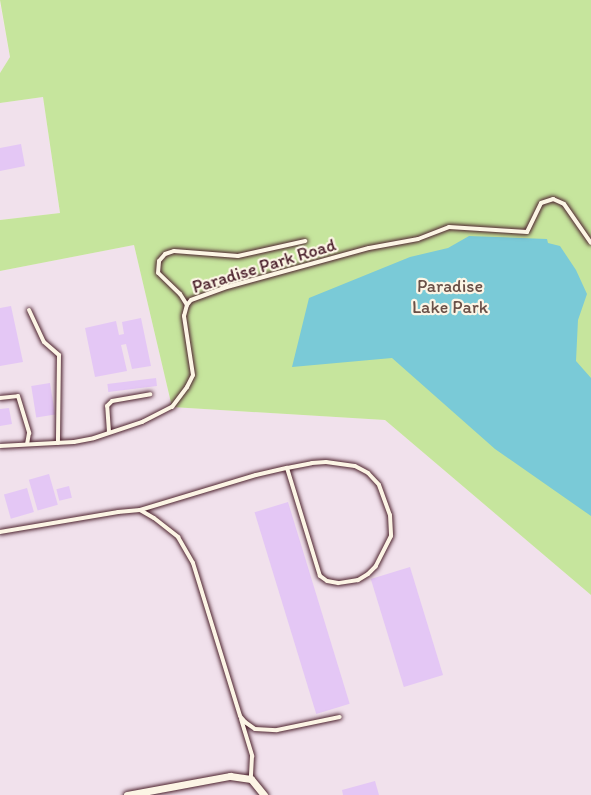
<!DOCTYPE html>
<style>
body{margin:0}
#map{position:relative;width:591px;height:795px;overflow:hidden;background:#f7ece8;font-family:Itim,sans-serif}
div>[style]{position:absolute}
.built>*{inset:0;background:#f1e1ec}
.green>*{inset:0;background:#c6e59d}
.water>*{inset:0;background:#7acad7}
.building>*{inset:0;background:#e4c7f5;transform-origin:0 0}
.roads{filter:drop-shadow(0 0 2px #4a1f2b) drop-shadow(0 0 2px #4a1f2b)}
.lane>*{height:4px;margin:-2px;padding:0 2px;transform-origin:2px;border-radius:2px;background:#fcf5e5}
.street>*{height:7px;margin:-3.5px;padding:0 3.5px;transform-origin:3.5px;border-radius:3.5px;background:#fcf5e5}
span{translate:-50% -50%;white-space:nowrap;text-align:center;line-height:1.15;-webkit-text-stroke:4.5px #fcf5e5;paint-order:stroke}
.street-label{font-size:18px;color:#4a1f2b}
.park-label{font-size:18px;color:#695048}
</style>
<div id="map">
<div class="built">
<i style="clip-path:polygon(0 3px,10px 57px,0 73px)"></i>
<i style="clip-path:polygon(43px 97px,60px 213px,0 220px,0 103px)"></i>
<i style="clip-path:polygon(134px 245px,172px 407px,385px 420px,591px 595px,591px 795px,0 795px,0 271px)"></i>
</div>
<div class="green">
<i style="clip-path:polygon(0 0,591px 0,591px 595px,385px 420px,172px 407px,134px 245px,0 271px,0 220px,60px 213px,43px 97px,0 103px,0 73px,10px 57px)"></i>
</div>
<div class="water">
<i style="clip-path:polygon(469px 236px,547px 239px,548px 243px,560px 246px,576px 270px,587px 294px,578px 320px,576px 361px,591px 378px,591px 516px,495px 449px,392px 358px,292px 367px,309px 298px,410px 257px,448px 248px)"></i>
</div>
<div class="building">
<i style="clip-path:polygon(21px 144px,25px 166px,0 171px,0 148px)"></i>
<i style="clip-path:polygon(11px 306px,23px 362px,0 366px,0 308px)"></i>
<i style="clip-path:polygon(141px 318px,151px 366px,132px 369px,126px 344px,121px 345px,127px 371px,95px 377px,85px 328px,116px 321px,119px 335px,124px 334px,122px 322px)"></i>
<i style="left:156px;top:378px;width:8px;height:49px;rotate:83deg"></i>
<i style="left:50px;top:383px;width:32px;height:19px;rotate:81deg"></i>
<i style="clip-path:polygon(9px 408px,12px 424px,0 426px,0 409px)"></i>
<i style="left:49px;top:474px;width:32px;height:21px;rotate:74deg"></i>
<i style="left:69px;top:486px;width:12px;height:13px;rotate:76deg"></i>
<i style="left:27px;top:488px;width:25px;height:24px;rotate:74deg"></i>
<i style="left:288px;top:502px;width:211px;height:35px;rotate:73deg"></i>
<i style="left:410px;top:567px;width:113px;height:41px;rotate:73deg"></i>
<i style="clip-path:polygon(375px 781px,379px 795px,343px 795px,342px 790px)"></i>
</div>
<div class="roads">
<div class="lane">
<i style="left:187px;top:305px;width:13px;rotate:-122deg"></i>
<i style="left:180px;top:294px;width:30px;rotate:-136deg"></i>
<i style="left:158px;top:273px;width:12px;rotate:-85deg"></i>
<i style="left:159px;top:261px;width:9px;rotate:-49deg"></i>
<i style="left:165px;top:254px;width:9px;rotate:-18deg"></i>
<i style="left:174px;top:251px;width:64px;rotate:4.5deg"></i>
<i style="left:238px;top:256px;width:69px;rotate:-12.6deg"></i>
<i style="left:29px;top:310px;width:35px;rotate:65deg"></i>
<i style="left:44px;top:342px;width:20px;rotate:41deg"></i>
<i style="left:59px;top:355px;width:88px;rotate:90.7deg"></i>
<i style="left:0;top:398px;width:18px;rotate:-6deg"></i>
<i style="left:18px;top:396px;width:39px;rotate:73deg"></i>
<i style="left:29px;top:433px;width:11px;rotate:100deg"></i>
<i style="left:109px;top:432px;width:26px;rotate:-94deg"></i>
<i style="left:107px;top:406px;width:7px;rotate:-45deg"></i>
<i style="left:112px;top:401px;width:39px;rotate:-10deg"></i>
<i style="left:0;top:446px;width:74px;rotate:-3.1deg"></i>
<i style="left:74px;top:442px;width:20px;rotate:-11deg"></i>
<i style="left:94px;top:438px;width:51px;rotate:-18.4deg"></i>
<i style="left:142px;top:422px;width:34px;rotate:-27deg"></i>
<i style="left:172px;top:407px;width:25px;rotate:-53deg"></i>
<i style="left:187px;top:387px;width:13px;rotate:-63deg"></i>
<i style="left:193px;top:375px;width:60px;rotate:-98.7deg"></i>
<i style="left:184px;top:316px;width:11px;rotate:-75deg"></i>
<i style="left:187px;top:305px;width:6px;rotate:-51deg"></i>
<i style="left:191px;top:300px;width:38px;rotate:-20deg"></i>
<i style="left:227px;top:287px;width:147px;rotate:-15.4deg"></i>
<i style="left:369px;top:248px;width:50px;rotate:-10.4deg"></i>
<i style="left:418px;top:239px;width:33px;rotate:-21deg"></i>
<i style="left:449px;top:227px;width:78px;rotate:3.7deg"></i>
<i style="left:527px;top:232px;width:32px;rotate:-64deg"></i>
<i style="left:541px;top:203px;width:13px;rotate:-18deg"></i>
<i style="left:553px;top:199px;width:12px;rotate:24deg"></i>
<i style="left:564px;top:204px;width:47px;rotate:55.3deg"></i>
<i style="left:140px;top:510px;width:121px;rotate:-16.8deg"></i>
<i style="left:256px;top:475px;width:32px;rotate:-13deg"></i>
<i style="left:287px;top:468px;width:25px;rotate:-11deg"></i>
<i style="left:312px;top:463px;width:14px;rotate:-4deg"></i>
<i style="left:326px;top:462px;width:29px;rotate:8deg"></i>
<i style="left:355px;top:466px;width:15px;rotate:28deg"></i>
<i style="left:368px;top:473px;width:16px;rotate:47deg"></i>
<i style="left:379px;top:485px;width:32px;rotate:70deg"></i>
<i style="left:390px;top:515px;width:21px;rotate:87deg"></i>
<i style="left:391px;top:536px;width:34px;rotate:117deg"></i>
<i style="left:376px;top:566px;width:11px;rotate:135deg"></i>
<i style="left:368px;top:574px;width:12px;rotate:149deg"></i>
<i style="left:358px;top:580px;width:20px;rotate:171deg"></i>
<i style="left:338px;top:583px;width:11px;rotate:-170deg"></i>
<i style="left:327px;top:581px;width:9px;rotate:-144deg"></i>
<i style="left:320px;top:576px;width:113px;rotate:-107deg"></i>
<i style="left:0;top:532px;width:120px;rotate:-9.6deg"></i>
<i style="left:118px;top:512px;width:22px;rotate:-5deg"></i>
<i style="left:140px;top:510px;width:16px;rotate:30deg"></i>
<i style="left:154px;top:518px;width:31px;rotate:38deg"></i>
<i style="left:178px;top:537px;width:30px;rotate:60deg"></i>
<i style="left:193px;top:563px;width:160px;rotate:72.9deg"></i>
<i style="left:240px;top:716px;width:8px;rotate:50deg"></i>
<i style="left:245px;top:722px;width:12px;rotate:35deg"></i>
<i style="left:255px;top:729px;width:22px;rotate:3deg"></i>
<i style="left:277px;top:730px;width:64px;rotate:-11.7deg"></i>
<i style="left:241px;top:719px;width:39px;rotate:73deg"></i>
<i style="left:252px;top:756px;width:22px;rotate:93deg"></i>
</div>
<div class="street">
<i style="left:127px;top:795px;width:105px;rotate:-10.5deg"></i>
<i style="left:230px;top:776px;width:21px;rotate:8deg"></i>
<i style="left:251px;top:779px;width:21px;rotate:51deg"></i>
</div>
</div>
<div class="street-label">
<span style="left:264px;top:266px;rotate:-17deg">Paradise Park Road</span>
</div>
<div class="park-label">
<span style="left:450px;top:297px">Paradise<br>Lake Park</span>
</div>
</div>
